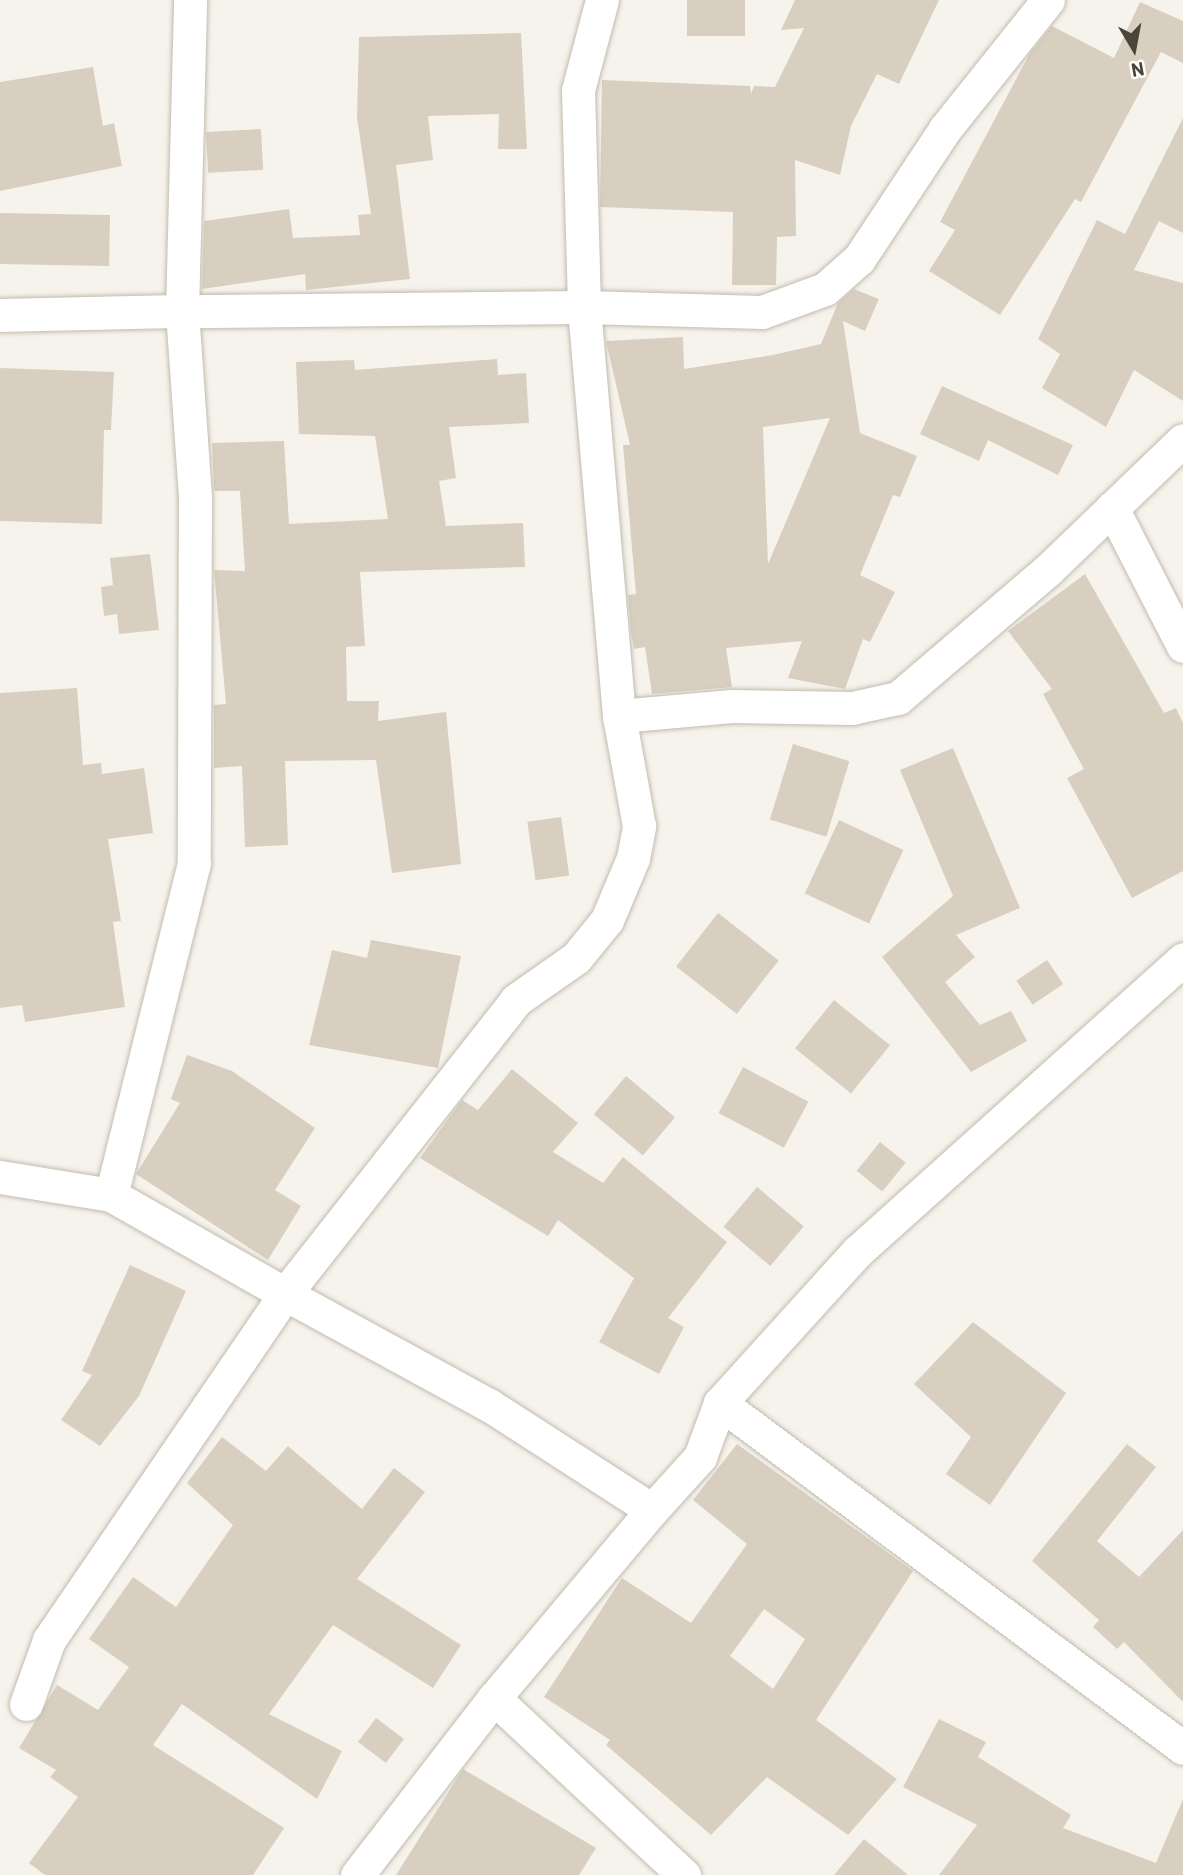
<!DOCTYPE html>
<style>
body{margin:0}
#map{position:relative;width:1183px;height:1875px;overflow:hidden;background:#f6f3ec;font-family:Barlow,sans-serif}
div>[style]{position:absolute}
.building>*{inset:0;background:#d8cfc1;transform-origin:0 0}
.roads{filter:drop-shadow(0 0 2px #c2bbae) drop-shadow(0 0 2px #c2bbae)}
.minor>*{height:33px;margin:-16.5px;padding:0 16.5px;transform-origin:16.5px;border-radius:16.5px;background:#fff}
span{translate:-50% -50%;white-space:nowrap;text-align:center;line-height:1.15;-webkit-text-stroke:6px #fff;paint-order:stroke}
.north{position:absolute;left:1099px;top:14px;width:70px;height:70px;-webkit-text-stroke:5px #fff;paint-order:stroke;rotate:170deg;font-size:19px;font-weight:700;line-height:28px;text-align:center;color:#4b4439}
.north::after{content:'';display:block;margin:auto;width:24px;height:32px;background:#4b4439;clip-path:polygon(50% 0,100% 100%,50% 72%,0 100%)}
</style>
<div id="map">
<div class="building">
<i style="left:687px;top:0;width:58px;height:36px"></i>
<i style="clip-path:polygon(795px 0,939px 0,899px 84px,877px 74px,851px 126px,840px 175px,795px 160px,796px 236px,777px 237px,776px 285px,732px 285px,733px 212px,600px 207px,602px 80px,750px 86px,751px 94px,754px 86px,775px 87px,804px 28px,781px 30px)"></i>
<i style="clip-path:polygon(1140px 2px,1183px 21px,1183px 63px,1161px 52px,1081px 202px,1075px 199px,1000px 315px,929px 271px,955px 230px,940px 222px,1030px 53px,1052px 26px,1114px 58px)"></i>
<i style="clip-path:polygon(521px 33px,527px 149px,498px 149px,499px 114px,428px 116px,433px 160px,396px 165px,410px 279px,306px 290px,305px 274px,202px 289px,204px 221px,289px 209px,293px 238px,360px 235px,358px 215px,371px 214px,357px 117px,359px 37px)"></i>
<i style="clip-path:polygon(93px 67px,103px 126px,114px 123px,122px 166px,0 191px,0 82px)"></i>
<i style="clip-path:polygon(1183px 118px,1183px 233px,1159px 221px,1134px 270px,1183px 283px,1183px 401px,1134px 370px,1106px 427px,1042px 388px,1060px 354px,1038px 339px,1097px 220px,1125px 234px)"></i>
<i style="left:261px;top:129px;width:41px;height:55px;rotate:87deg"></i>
<i style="left:0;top:213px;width:110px;height:51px;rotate:1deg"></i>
<i style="clip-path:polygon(evenodd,854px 289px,879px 299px,865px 331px,843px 321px,860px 433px,917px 456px,900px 497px,893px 495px,860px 575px,895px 592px,870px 642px,863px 639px,845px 689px,788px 678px,802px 641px,726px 648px,732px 687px,652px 694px,645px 647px,634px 649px,631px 631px,628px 595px,636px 594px,623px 445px,630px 445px,606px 341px,683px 337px,684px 369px,773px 355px,821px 344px,838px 303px,854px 289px,830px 418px,768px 564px,763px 427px,830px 418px)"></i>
<i style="clip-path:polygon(497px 359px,498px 375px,526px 373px,529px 423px,449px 427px,456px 478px,439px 481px,446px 526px,523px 523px,525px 567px,360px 572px,365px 646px,346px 647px,347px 701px,379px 701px,378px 721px,446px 712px,461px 864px,392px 873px,376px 760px,285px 761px,288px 845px,245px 847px,242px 766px,214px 768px,214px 705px,226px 704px,214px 570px,245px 571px,240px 491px,214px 491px,212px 443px,284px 441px,289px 524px,388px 519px,375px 436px,299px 434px,296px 362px,354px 360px,355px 370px)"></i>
<i style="clip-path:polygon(0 368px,114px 372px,111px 430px,104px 430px,102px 524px,0 521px)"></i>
<i style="clip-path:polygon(942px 386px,1073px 445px,1058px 475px,988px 440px,979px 461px,920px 434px)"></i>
<i style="clip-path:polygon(150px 554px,159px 630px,119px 634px,117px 614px,104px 616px,101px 587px,113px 585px,110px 558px)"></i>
<i style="clip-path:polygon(1085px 574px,1164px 713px,1176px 708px,1183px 723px,1183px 871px,1132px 898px,1067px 778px,1084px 769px,1043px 694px,1052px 689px,1008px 631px)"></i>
<i style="clip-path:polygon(77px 688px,83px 765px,101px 763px,102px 774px,144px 768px,153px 833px,108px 839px,121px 921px,113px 922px,125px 1007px,25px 1022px,22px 1005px,0 1008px,0 693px)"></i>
<i style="left:793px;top:744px;width:59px;height:79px;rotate:17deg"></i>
<i style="clip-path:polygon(953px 748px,1020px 908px,956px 935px,975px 957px,945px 982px,980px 1025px,1011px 1011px,1027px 1041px,971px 1072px,882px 957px,953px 896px,900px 770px)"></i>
<i style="left:561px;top:817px;width:59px;height:34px;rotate:82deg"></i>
<i style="left:839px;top:820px;width:71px;height:81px;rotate:25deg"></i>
<i style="left:718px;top:913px;width:77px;height:68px;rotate:38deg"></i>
<i style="clip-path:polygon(371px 940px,461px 956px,438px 1068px,309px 1045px,332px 950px,367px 958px)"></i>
<i style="left:1047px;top:960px;width:29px;height:37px;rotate:56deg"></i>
<i style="left:834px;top:1000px;width:72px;height:62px;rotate:39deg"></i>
<i style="clip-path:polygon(187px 1055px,232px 1071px,315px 1128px,275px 1190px,301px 1206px,268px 1260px,136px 1174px,180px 1103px,171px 1099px)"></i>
<i style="left:743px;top:1067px;width:74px;height:52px;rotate:28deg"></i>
<i style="clip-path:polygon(512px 1069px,578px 1123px,553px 1152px,603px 1183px,623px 1157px,727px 1242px,668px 1318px,684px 1327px,659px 1374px,599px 1342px,634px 1278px,558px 1220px,548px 1236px,420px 1158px,462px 1100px,478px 1110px)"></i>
<i style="left:626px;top:1076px;width:64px;height:50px;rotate:40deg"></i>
<i style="left:880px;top:1142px;width:33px;height:37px;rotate:39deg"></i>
<i style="left:757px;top:1187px;width:61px;height:52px;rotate:40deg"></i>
<i style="clip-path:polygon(130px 1265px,186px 1291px,139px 1396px,100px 1446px,61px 1420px,92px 1375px,82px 1371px)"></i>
<i style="clip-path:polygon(973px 1322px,1066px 1393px,990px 1505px,946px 1474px,971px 1437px,914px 1384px)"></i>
<i style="clip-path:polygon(222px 1437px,266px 1471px,288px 1446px,362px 1509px,394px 1468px,425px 1492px,357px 1579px,461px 1645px,433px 1688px,333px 1625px,269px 1714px,342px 1751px,317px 1799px,182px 1704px,153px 1745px,284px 1828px,253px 1875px,45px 1875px,29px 1863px,78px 1797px,50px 1777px,56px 1770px,19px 1748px,57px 1685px,98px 1710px,129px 1667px,89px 1639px,133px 1577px,176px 1607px,233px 1525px,187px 1483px)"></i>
<i style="clip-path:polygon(evenodd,737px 1444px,913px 1571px,816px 1720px,897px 1779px,848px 1835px,767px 1777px,711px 1835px,606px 1745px,610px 1740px,544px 1697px,622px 1578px,691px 1623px,747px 1544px,693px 1500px,737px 1444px,764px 1609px,805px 1639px,773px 1689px,730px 1656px,764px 1609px)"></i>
<i style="clip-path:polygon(1127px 1444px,1156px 1467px,1097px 1541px,1139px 1577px,1183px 1530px,1183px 1702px,1124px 1642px,1117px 1649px,1093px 1627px,1099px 1620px,1032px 1561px)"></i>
<i style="left:376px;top:1718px;width:35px;height:30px;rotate:37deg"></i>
<i style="clip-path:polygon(939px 1719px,986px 1742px,978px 1757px,1071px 1815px,1063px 1828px,1156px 1863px,1183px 1799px,1183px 1875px,939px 1875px,977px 1825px,903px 1787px)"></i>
<i style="clip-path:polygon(463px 1769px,596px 1848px,579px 1875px,396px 1875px)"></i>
<i style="clip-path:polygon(864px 1839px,908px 1875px,834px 1875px)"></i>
</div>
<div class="roads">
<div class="minor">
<i style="left:602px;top:0;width:93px;rotate:104.9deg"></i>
<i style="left:578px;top:90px;width:217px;rotate:88.4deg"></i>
<i style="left:584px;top:307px;width:178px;rotate:1.6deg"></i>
<i style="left:762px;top:312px;width:67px;rotate:-20.1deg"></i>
<i style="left:825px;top:289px;width:45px;rotate:-41.4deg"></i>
<i style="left:859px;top:259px;width:156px;rotate:-56.5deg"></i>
<i style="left:945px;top:129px;width:165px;rotate:-51.4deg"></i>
<i style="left:0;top:315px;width:182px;rotate:-1.3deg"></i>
<i style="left:182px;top:311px;width:186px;rotate:86deg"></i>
<i style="left:195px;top:497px;width:366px;rotate:90.2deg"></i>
<i style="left:194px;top:863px;width:342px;rotate:104deg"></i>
<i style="left:1112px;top:508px;width:155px;rotate:62.8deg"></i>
<i style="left:619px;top:716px;width:113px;rotate:-5.1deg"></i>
<i style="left:732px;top:706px;width:120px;rotate:1deg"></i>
<i style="left:852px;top:708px;width:47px;rotate:-12.3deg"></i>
<i style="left:898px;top:698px;width:197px;rotate:-40.5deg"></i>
<i style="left:1048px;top:570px;width:187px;rotate:-43.9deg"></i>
<i style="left:0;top:1177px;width:112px;rotate:9.2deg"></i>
<i style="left:111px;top:1195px;width:200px;rotate:29.6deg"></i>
<i style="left:285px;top:1294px;width:374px;rotate:-51.8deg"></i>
<i style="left:516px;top:1000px;width:73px;rotate:-35deg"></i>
<i style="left:576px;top:958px;width:49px;rotate:-50.8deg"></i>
<i style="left:607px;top:920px;width:67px;rotate:-67.2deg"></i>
<i style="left:633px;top:858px;width:33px;rotate:-79deg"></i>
<i style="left:639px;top:826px;width:112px;rotate:-100.3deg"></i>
<i style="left:619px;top:716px;width:410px;rotate:-94.9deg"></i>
<i style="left:584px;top:307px;width:402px;rotate:179.4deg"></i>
<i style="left:182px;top:311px;width:311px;rotate:-88.5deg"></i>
<i style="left:720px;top:1403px;width:577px;rotate:36.69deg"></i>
<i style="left:652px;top:1510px;width:72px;rotate:-47.8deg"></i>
<i style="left:700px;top:1457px;width:58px;rotate:-69.7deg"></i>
<i style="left:720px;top:1403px;width:205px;rotate:-47.8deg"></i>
<i style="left:858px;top:1251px;width:437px;rotate:-41.9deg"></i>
<i style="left:494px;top:1698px;width:260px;rotate:43deg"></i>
<i style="left:26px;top:1704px;width:68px;rotate:-70.2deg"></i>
<i style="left:49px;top:1640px;width:419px;rotate:-55.7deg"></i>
<i style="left:285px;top:1294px;width:232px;rotate:28.6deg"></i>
<i style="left:489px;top:1405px;width:194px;rotate:32.8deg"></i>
<i style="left:652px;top:1510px;width:246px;rotate:130deg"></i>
<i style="left:494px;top:1698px;width:224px;rotate:127.7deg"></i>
</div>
</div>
<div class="north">N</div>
</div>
